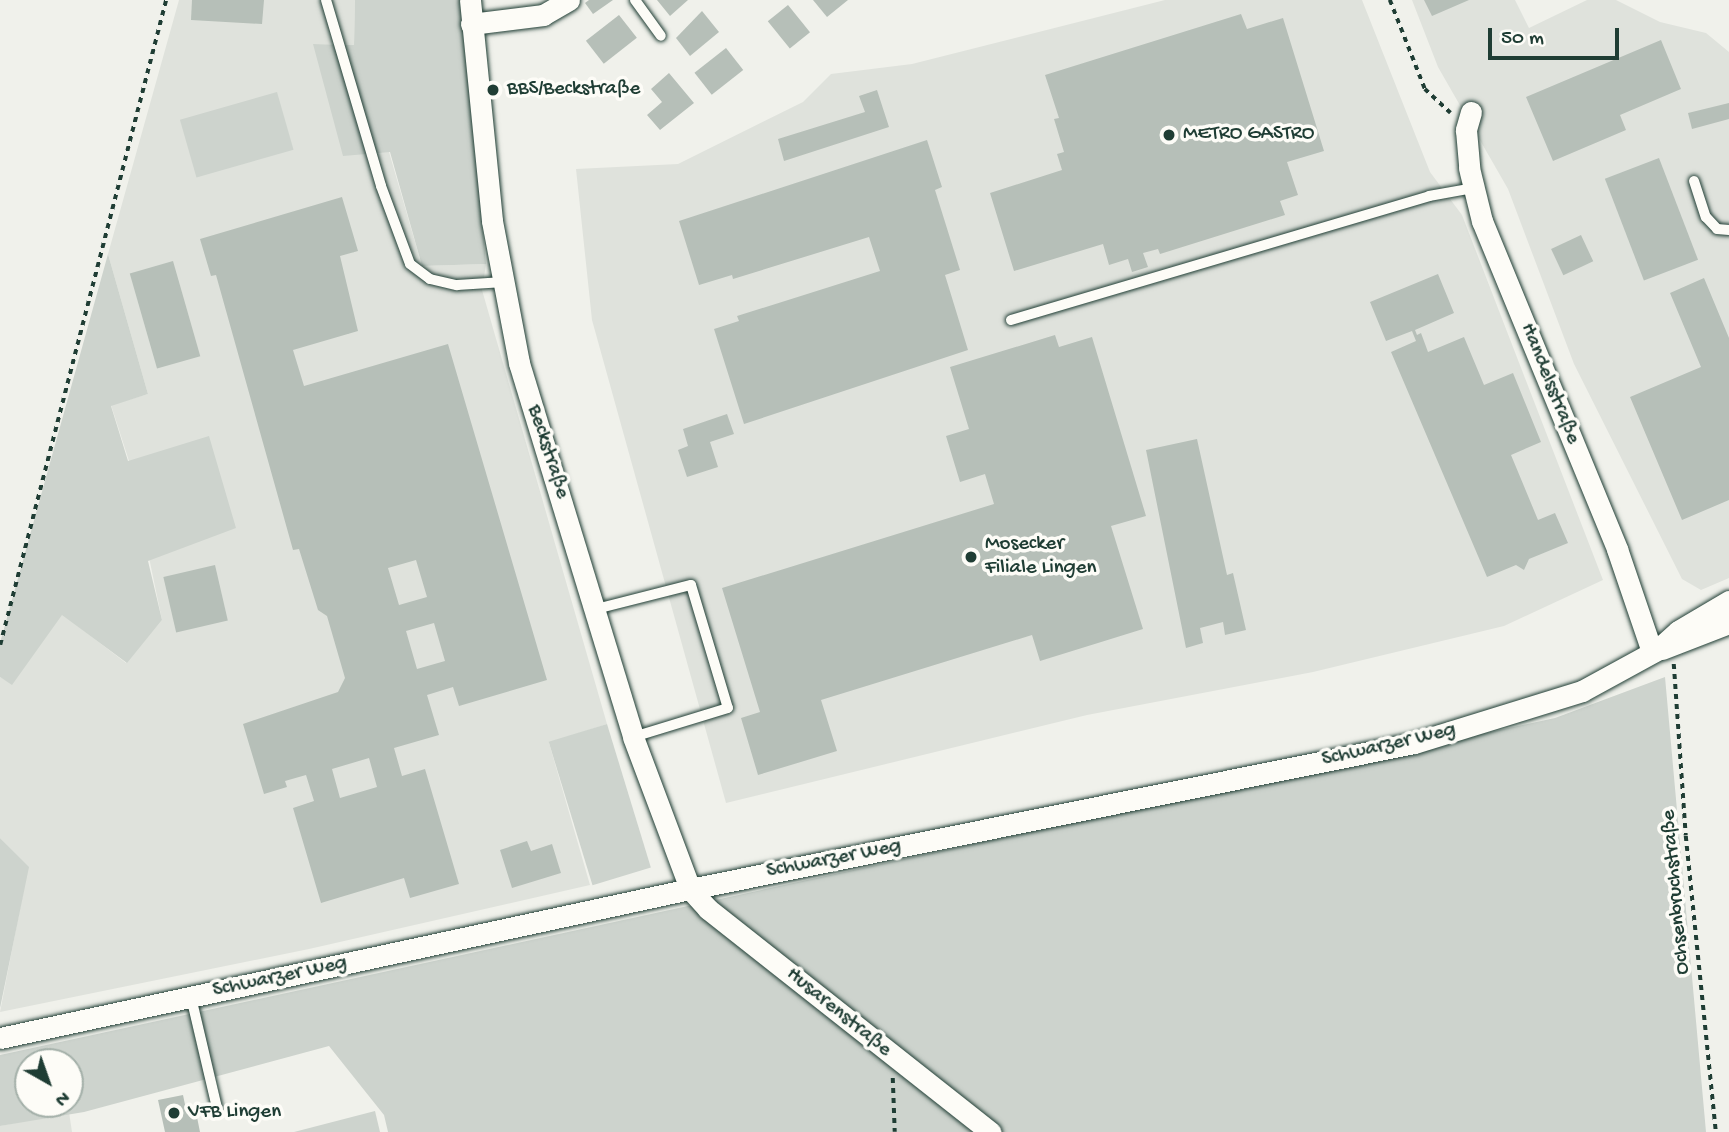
<!DOCTYPE html>
<meta charset="utf-8">
<style>
body{margin:0}
#map{position:relative;width:1729px;height:1132px;overflow:hidden;background:#f0f1eb;font-family:"Gochi Hand",sans-serif}
div>[style]{position:absolute}
.built>*{inset:0;background:#dfe2dc}
.green>*{inset:0;background:#cdd3cd;transform-origin:0 0}
.building>*{inset:0;background:#b6bfb8;transform-origin:0 0}
.path>*{height:3.5px;margin-top:-1.75px;transform-origin:0;background:repeating-linear-gradient(90deg,#1f3d34 0 5px,transparent 0 10px)}
.roads{filter:drop-shadow(0 0 2px #1f3d34) drop-shadow(0 0 2px #1f3d34)}
.lane>*{height:10px;margin:-5px;padding:0 5px;transform-origin:5px;border-radius:5px;background:#fdfcf7}
.street>*{height:21px;margin:-10.5px;padding:0 10.5px;transform-origin:10.5px;border-radius:10.5px;background:#fdfcf7}
.dots>*{width:19px;height:19px;translate:-50% -50%;box-sizing:border-box;border:4px solid #fdfcf7;border-radius:50%}
span{translate:-50% -50%;white-space:nowrap;text-align:center;line-height:1.15;-webkit-text-stroke:7px #fdfcf7;paint-order:stroke}
.poi-label{font-size:21px;color:#1f3d34}
.left{translate:0 -50%;text-align:left}
.street-label{font-size:21px;color:#1f3d34}
.north{position:absolute;left:14px;top:1048px;width:70px;height:70px;box-sizing:border-box;background:#fdfcf7;border:2px solid #a4b0a9;border-radius:50%;rotate:140deg;font-size:19px;font-weight:700;line-height:28px;text-align:center;color:#1f3d34}
.north::after{content:'';display:block;margin:auto;width:24px;height:32px;background:#1f3d34;clip-path:polygon(50% 0,100% 100%,50% 72%,0 100%)}
.scale{position:absolute;left:1488px;top:28px;width:131px;height:32px;box-sizing:border-box;border:4px solid #1f3d34;border-top:0;padding-left:9px;font-size:21px;line-height:24px;white-space:nowrap;color:#1f3d34;-webkit-text-stroke:5px #fdfcf7;paint-order:stroke}
</style>
<div id="map">
<div class="built">
<i style="clip-path:polygon(179px 0,355px 0,354px 45px,314px 44px,389px 152px,422px 266px,486px 264px,482px 290px,607px 724px,549px 743px,590px 885px,309px 949px,0 1012px,28px 867px,0 838px,0 677px,12px 684px,62px 614px,126px 663px,162px 620px,129px 461px,111px 405px,148px 394px,108px 254px)"></i>
<i style="clip-path:polygon(1165px 0,1362px 0,1430px 172px,1462px 215px,1603px 580px,1504px 626px,1313px 672px,1087px 715px,726px 803px,592px 320px,576px 169px,678px 164px,803px 102px,831px 74px,912px 64px)"></i>
<i style="clip-path:polygon(1412px 0,1515px 0,1529px 28px,1587px 0,1616px 0,1660px 22px,1706px 33px,1729px 52px,1729px 578px,1701px 590px,1682px 579px,1574px 364px,1508px 189px,1438px 67px)"></i>
<i style="clip-path:polygon(69px 1112px,72px 1132px,0 1132px,0 1126px)"></i>
</div>
<div class="green">
<i style="clip-path:polygon(355px 0,461px 0,486px 264px,422px 266px,390px 152px,343px 156px,313px 44px,354px 45px)"></i>
<i style="left:277px;top:92px;width:60px;height:101px;rotate:74deg"></i>
<i style="clip-path:polygon(108px 254px,148px 394px,111px 406px,128px 461px,209px 436px,236px 528px,148px 561px,162px 620px,127px 663px,62px 615px,12px 685px,0 677px,0 643px)"></i>
<i style="clip-path:polygon(evenodd,1665px 677px,1706px 1132px,388px 1132px,384px 1115px,329px 1046px,84px 1112px,0 1126px,0 1055px,1555px 718px,1665px 677px,28px 1062px,70px 1062px,70px 1104px,28px 1104px,28px 1062px)"></i>
<i style="left:607px;top:724px;width:150px;height:61px;rotate:73deg"></i>
<i style="clip-path:polygon(0 838px,29px 867px,0 1008px)"></i>
<i style="clip-path:polygon(375px 1111px,380px 1132px,294px 1132px)"></i>
</div>
<div class="building">
<i style="clip-path:polygon(192px 0,264px 0,262px 24px,191px 20px)"></i>
<i style="clip-path:polygon(589px 0,613px 0,593px 14px,585px 3px)"></i>
<i style="clip-path:polygon(657px 0,688px 0,670px 16px)"></i>
<i style="clip-path:polygon(813px 0,848px 0,827px 17px)"></i>
<i style="clip-path:polygon(1424px 0,1469px 0,1432px 16px)"></i>
<i style="left:788px;top:5px;width:35px;height:26px;rotate:51deg"></i>
<i style="clip-path:polygon(702px 11px,719px 32px,690px 56px,676px 38px)"></i>
<i style="clip-path:polygon(1241px 14px,1247px 29px,1283px 18px,1324px 151px,1287px 162px,1298px 195px,1280px 201px,1285px 215px,1160px 254px,1158px 249px,1143px 253px,1148px 267px,1132px 272px,1128px 259px,1109px 265px,1103px 244px,1014px 271px,990px 193px,1062px 170px,1057px 154px,1064px 152px,1054px 119px,1059px 118px,1045px 75px)"></i>
<i style="left:619px;top:15px;width:29px;height:42px;rotate:52deg"></i>
<i style="clip-path:polygon(1661px 40px,1681px 89px,1620px 115px,1626px 130px,1553px 161px,1526px 97px)"></i>
<i style="left:726px;top:48px;width:28px;height:40px;rotate:52deg"></i>
<i style="clip-path:polygon(669px 73px,694px 103px,660px 130px,647px 115px,662px 102px,651px 89px)"></i>
<i style="clip-path:polygon(877px 90px,889px 127px,784px 161px,778px 139px,865px 112px,859px 96px)"></i>
<i style="clip-path:polygon(1729px 103px,1729px 119px,1692px 129px,1688px 113px)"></i>
<i style="clip-path:polygon(927px 140px,942px 187px,935px 190px,960px 270px,945px 275px,968px 350px,744px 424px,714px 329px,739px 321px,737px 316px,880px 271px,869px 237px,733px 279px,732px 275px,699px 285px,679px 221px)"></i>
<i style="left:1659px;top:158px;width:109px;height:58px;rotate:69deg"></i>
<i style="clip-path:polygon(evenodd,342px 197px,358px 251px,340px 256px,358px 331px,293px 350px,304px 386px,448px 344px,547px 680px,459px 706px,453px 687px,427px 695px,439px 735px,394px 748px,402px 776px,425px 769px,459px 884px,410px 898px,404px 878px,321px 903px,293px 808px,314px 801px,306px 775px,285px 781px,287px 787px,264px 794px,243px 724px,338px 692px,345px 678px,327px 616px,318px 610px,299px 549px,293px 550px,216px 275px,211px 276px,200px 239px,342px 197px,416px 560px,427px 597px,399px 605px,388px 568px,416px 560px,342px 197px,434px 623px,445px 661px,417px 669px,406px 631px,434px 623px,342px 197px,369px 758px,377px 787px,340px 798px,332px 769px,369px 758px)"></i>
<i style="left:1581px;top:235px;width:29px;height:33px;rotate:65deg"></i>
<i style="left:173px;top:261px;width:99px;height:45px;rotate:74deg"></i>
<i style="clip-path:polygon(1438px 274px,1454px 313px,1415px 330px,1417px 335px,1421px 333px,1428px 352px,1464px 337px,1484px 385px,1513px 373px,1541px 442px,1511px 455px,1538px 520px,1555px 513px,1568px 543px,1529px 559px,1524px 570px,1516px 565px,1487px 577px,1391px 352px,1416px 341px,1412px 331px,1386px 341px,1370px 302px)"></i>
<i style="clip-path:polygon(1704px 278px,1729px 338px,1729px 500px,1682px 520px,1630px 397px,1701px 367px,1670px 293px)"></i>
<i style="clip-path:polygon(1055px 335px,1059px 347px,1092px 337px,1146px 516px,1111px 526px,1143px 629px,1040px 661px,1032px 635px,821px 700px,837px 751px,758px 775px,741px 718px,760px 712px,722px 588px,994px 504px,985px 474px,960px 482px,946px 436px,969px 429px,950px 367px)"></i>
<i style="clip-path:polygon(727px 414px,734px 434px,710px 442px,718px 467px,687px 477px,678px 450px,688px 446px,683px 429px)"></i>
<i style="clip-path:polygon(1197px 439px,1227px 575px,1233px 573px,1246px 630px,1225px 635px,1223px 622px,1200px 628px,1203px 643px,1186px 648px,1146px 450px)"></i>
<i style="left:215px;top:565px;width:57px;height:53px;rotate:77deg"></i>
<i style="clip-path:polygon(527px 841px,531px 851px,552px 844px,561px 873px,512px 888px,500px 850px)"></i>
<i style="clip-path:polygon(183px 1095px,187px 1114px,196px 1112px,200px 1132px,165px 1132px,158px 1100px)"></i>
</div>
<div class="path">
<i style="left:1390px;top:0;width:96px;rotate:68.5deg"></i>
<i style="left:1425px;top:89px;width:35px;rotate:43deg"></i>
<i style="left:0;top:645px;width:666px;rotate:-75.57deg"></i>
<i style="left:1674px;top:664px;width:172px;rotate:86deg"></i>
<i style="left:1686px;top:836px;width:298px;rotate:84.2deg"></i>
<i style="left:893px;top:1078px;width:54px;rotate:87.9deg"></i>
</div>
<div class="roads">
<div class="lane">
<i style="left:326px;top:0;width:194px;rotate:73.5deg"></i>
<i style="left:381px;top:186px;width:83px;rotate:69.6deg"></i>
<i style="left:410px;top:264px;width:25px;rotate:37deg"></i>
<i style="left:430px;top:279px;width:28px;rotate:13deg"></i>
<i style="left:457px;top:285px;width:47px;rotate:-3.7deg"></i>
<i style="left:635px;top:0;width:44px;rotate:54.2deg"></i>
<i style="left:1694px;top:181px;width:38px;rotate:72deg"></i>
<i style="left:1706px;top:217px;width:16px;rotate:47deg"></i>
<i style="left:1717px;top:229px;width:12px;rotate:5deg"></i>
<i style="left:1011px;top:320px;width:436px;rotate:-16.5deg"></i>
<i style="left:1429px;top:196px;width:46px;rotate:-10.1deg"></i>
<i style="left:596px;top:609px;width:98px;rotate:-14.2deg"></i>
<i style="left:691px;top:585px;width:128px;rotate:73.3deg"></i>
<i style="left:728px;top:708px;width:99px;rotate:163deg"></i>
<i style="left:191px;top:997px;width:114px;rotate:76.8deg"></i>
</div>
<div class="street">
<i style="left:470px;top:0;width:222px;rotate:84.3deg"></i>
<i style="left:492px;top:221px;width:145px;rotate:79.2deg"></i>
<i style="left:519px;top:363px;width:391px;rotate:73deg"></i>
<i style="left:633px;top:737px;width:162px;rotate:69.4deg"></i>
<i style="left:690px;top:889px;width:27px;rotate:48deg"></i>
<i style="left:708px;top:909px;width:360px;rotate:38.3deg"></i>
<i style="left:471px;top:24px;width:73px;rotate:-7.1deg"></i>
<i style="left:543px;top:15px;width:30px;rotate:-30deg"></i>
<i style="left:1471px;top:112px;width:19px;rotate:106deg"></i>
<i style="left:1466px;top:130px;width:38px;rotate:85deg"></i>
<i style="left:1469px;top:168px;width:55px;rotate:76.2deg"></i>
<i style="left:1482px;top:221px;width:355px;rotate:67.6deg"></i>
<i style="left:1617px;top:549px;width:109px;rotate:71.2deg"></i>
<i style="left:1662px;top:649px;width:72px;rotate:-21.2deg"></i>
<i style="left:0;top:1038px;width:706px;rotate:-12.19deg"></i>
<i style="left:690px;top:889px;width:739px;rotate:-11.4deg"></i>
<i style="left:1414px;top:743px;width:176px;rotate:-17.2deg"></i>
<i style="left:1582px;top:691px;width:85px;rotate:-28.7deg"></i>
<i style="left:1657px;top:650px;width:28px;rotate:-42deg"></i>
<i style="left:1678px;top:631px;width:59px;rotate:-30.5deg"></i>
</div>
</div>
<div class="dots">
<i style="left:493px;top:90px;background:#1f3d34"></i>
<i style="left:1169px;top:135px;background:#1f3d34"></i>
<i style="left:971px;top:557px;background:#1f3d34"></i>
<i style="left:174px;top:1113px;background:#1f3d34"></i>
</div>
<div class="poi-label">
<span class="left" style="left:507px;top:90px">BBS/Beckstraße</span>
<span class="left" style="left:1183px;top:135px">METRO GASTRO</span>
<span class="left" style="left:985px;top:557px">Mosecker<br>Filiale Lingen</span>
<span class="left" style="left:188px;top:1113px">VFB Lingen</span>
</div>
<div class="street-label">
<span style="left:1549px;top:384px;rotate:68deg">Handelsstraße</span>
<span style="left:547px;top:452px;rotate:72deg">Beckstraße</span>
<span style="left:1389px;top:746px;rotate:-13deg">Schwarzer Weg</span>
<span style="left:834px;top:860px;rotate:-11deg">Schwarzer Weg</span>
<span style="left:1677px;top:892px;rotate:-95deg">Ochsenbruchstraße</span>
<span style="left:280px;top:978px;rotate:-12deg">Schwarzer Weg</span>
<span style="left:838px;top:1013px;rotate:39deg">Husarenstraße</span>
</div>
<div class="north">N</div>
<div class="scale">50 m</div>
</div>
